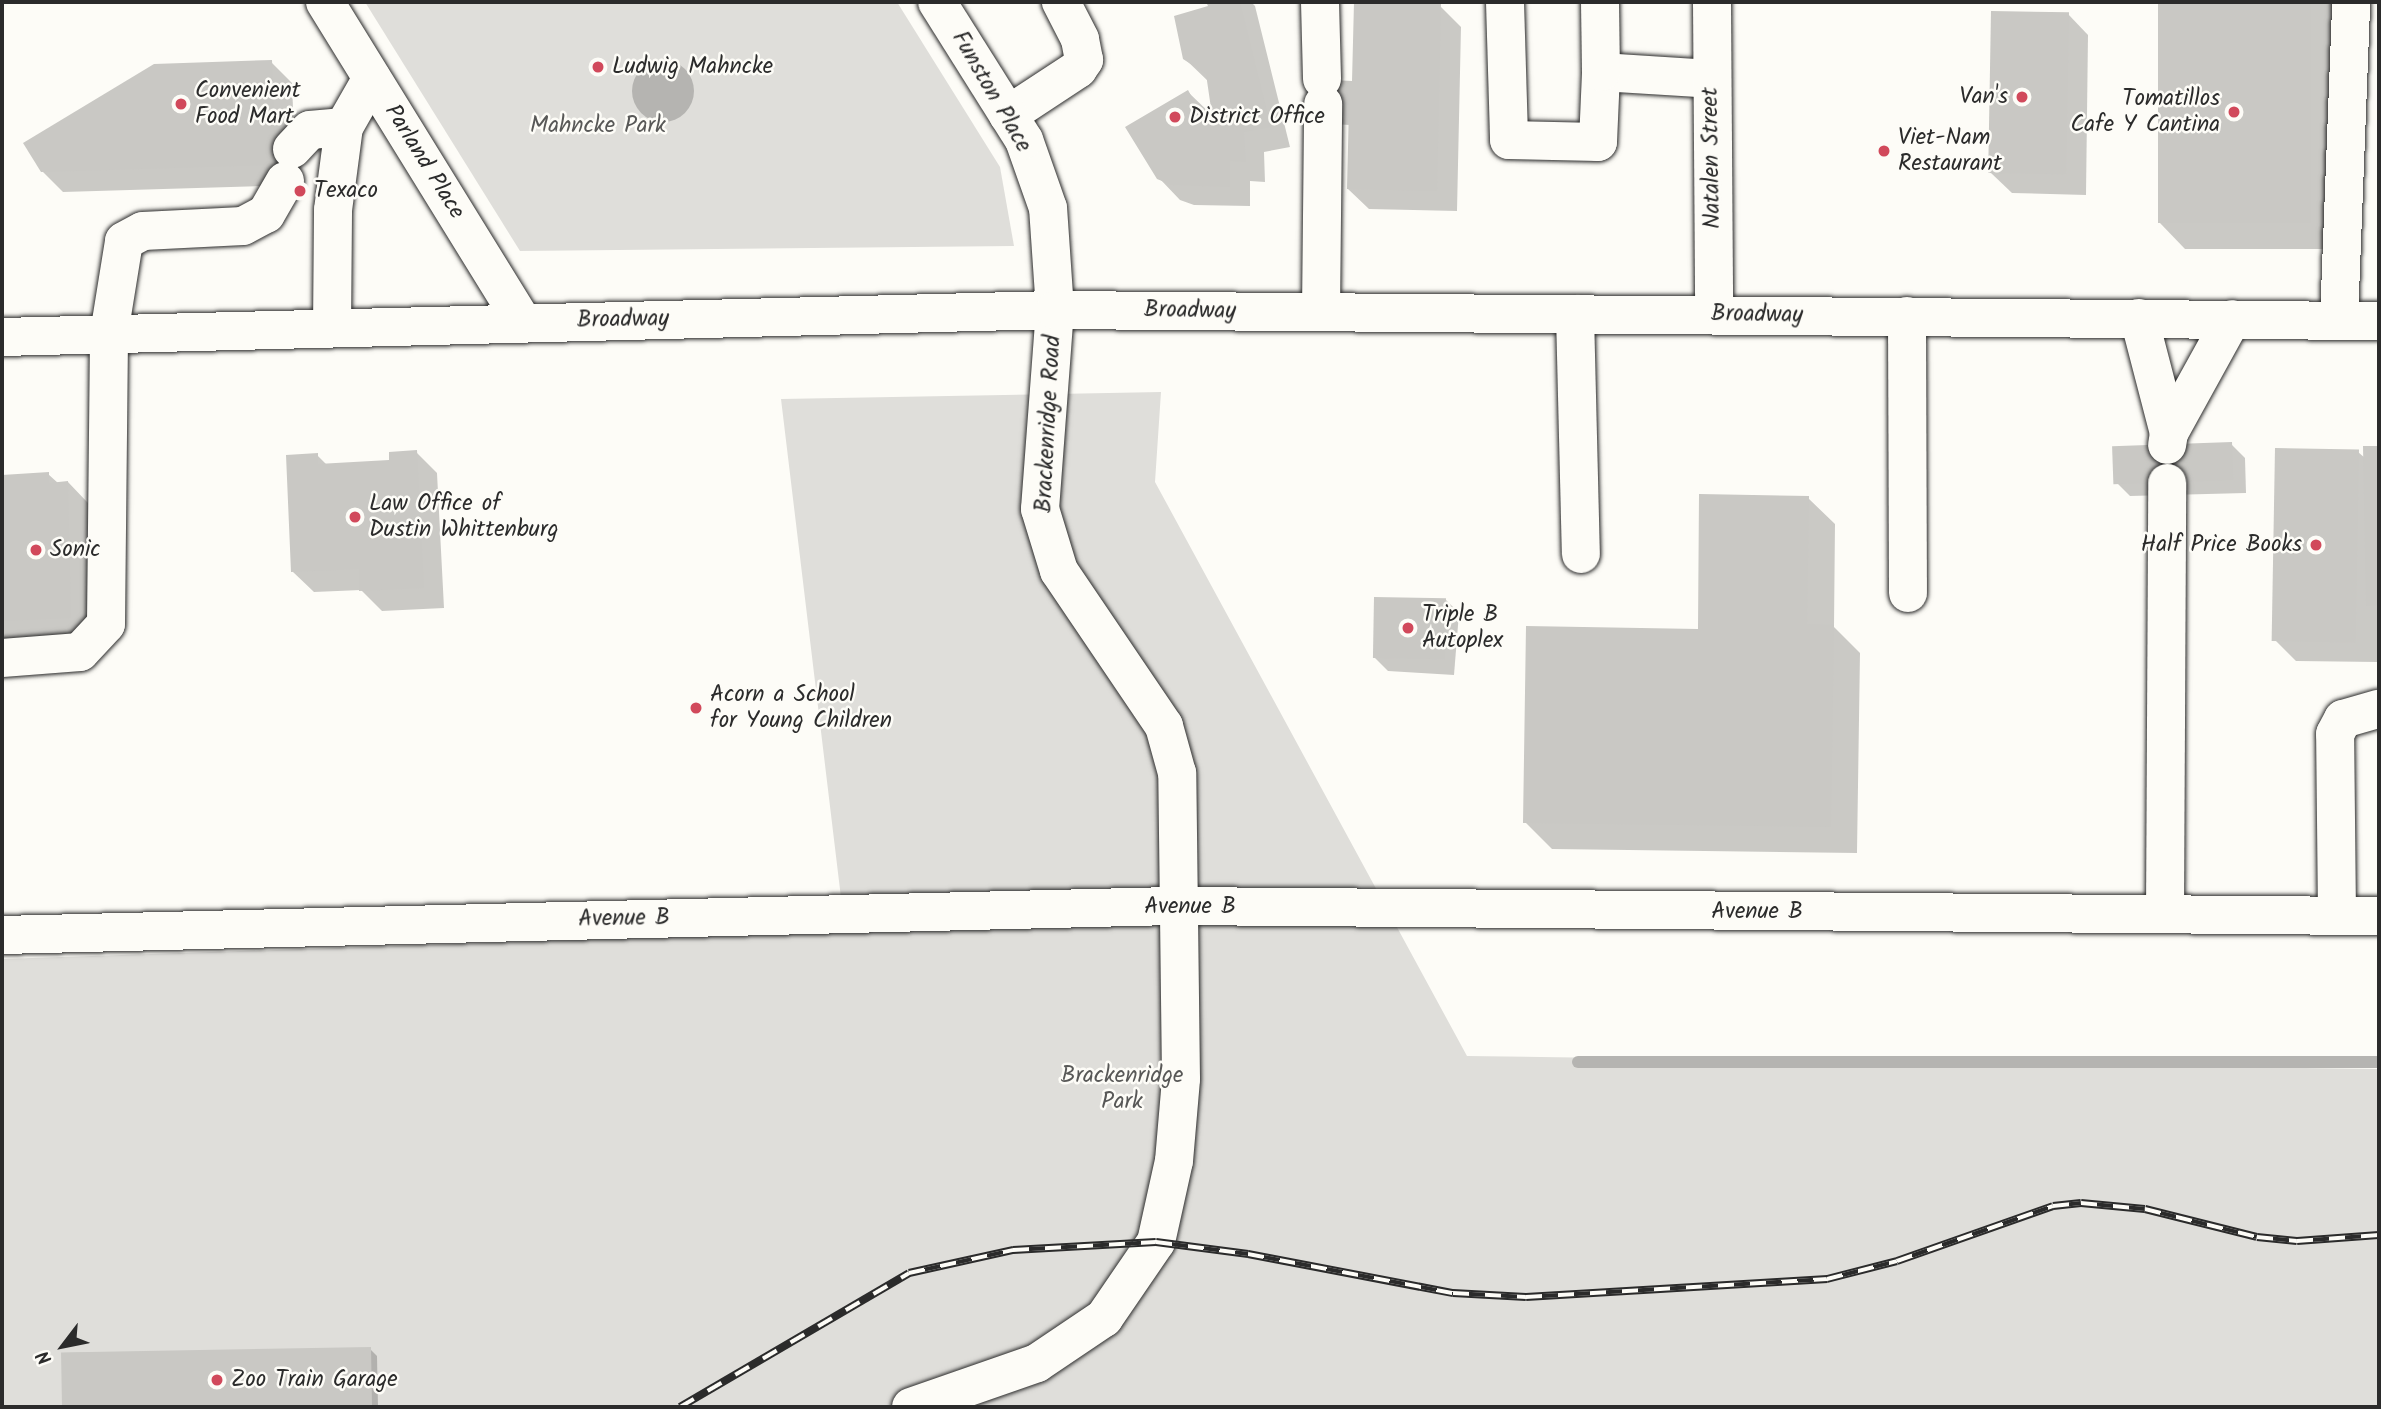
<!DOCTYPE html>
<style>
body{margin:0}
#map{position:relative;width:2381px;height:1409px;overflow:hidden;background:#fdfcf7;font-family:Kalam,sans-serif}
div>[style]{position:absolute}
.green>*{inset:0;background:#dfdeda}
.water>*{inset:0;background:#b5b4b1}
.round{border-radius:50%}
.shadow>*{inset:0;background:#0003}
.stream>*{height:12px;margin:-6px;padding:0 6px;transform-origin:6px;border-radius:6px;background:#b5b4b1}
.building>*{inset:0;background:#c9c8c4;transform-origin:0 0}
.roads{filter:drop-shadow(0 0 2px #2b2b2b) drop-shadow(0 0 2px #2b2b2b)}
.minor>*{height:38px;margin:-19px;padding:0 19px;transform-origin:19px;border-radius:19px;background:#fdfcf7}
.major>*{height:38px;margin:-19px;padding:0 19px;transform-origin:19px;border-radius:19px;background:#fdfcf7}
.rail>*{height:8px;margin-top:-4px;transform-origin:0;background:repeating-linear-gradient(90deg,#fdfcf7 0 16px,#2b2b2b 0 32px);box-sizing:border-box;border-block:2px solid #2b2b2b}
.dots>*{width:19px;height:19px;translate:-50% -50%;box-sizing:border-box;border:4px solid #fdfcf7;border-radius:50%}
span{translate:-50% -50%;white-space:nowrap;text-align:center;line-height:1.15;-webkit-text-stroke:5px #fdfcf7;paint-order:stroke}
.poi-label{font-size:23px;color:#2b2b2b}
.left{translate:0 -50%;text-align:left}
.right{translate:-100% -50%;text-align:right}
.street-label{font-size:23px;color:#2b2b2b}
.park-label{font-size:23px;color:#585857}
.frame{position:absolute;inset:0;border:4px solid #2b2b2b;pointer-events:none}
.north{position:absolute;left:28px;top:1311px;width:70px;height:70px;-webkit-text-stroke:5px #fdfcf7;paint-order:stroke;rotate:238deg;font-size:19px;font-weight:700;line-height:28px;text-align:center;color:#2b2b2b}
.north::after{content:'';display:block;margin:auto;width:24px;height:32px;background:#2b2b2b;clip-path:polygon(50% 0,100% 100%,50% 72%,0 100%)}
</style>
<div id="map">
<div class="green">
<i style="clip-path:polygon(365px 2px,897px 2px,1000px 167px,1014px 246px,520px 251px)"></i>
<i style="clip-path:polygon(1161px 392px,1155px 482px,1467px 1056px,2379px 1069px,2379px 1407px,2px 1407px,2px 959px,845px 931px,781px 399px)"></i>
</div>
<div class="water">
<i class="round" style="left:632px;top:60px;width:62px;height:62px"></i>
</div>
<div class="shadow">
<i style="clip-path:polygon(1208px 2px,1251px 2px,1255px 6px,1290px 147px,1264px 152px,1265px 182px,1250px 181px,1250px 206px,1194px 205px,1180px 200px,1159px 178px,1188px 92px,1214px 117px,1209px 82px,1184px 58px,1210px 7px)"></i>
<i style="clip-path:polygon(2160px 2px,2337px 2px,2336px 249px,2185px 249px,2159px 222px)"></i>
<i style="clip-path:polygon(1440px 6px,1461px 27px,1457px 211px,1369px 209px,1348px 189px,1350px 125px,1332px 124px,1312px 103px,1354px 82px)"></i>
<i style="clip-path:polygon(2068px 14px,2088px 35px,2086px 195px,2012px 193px,1991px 173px)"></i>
<i style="clip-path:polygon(271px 62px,292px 83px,296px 185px,63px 192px,42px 171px)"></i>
<i style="clip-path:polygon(2231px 444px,2245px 458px,2246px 493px,2130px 496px,2116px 482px)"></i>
<i style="clip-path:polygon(2364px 448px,2379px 448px,2377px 662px,2296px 661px,2275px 640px,2358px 452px,2365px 458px)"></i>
<i style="clip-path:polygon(416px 452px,437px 473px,444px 608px,382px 611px,361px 590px,314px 592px,293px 572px,317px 455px,327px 465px,391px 462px)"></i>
<i style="clip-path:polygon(48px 474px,58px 483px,68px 482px,88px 503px,91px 638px,2px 642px,2px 477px)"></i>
<i style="clip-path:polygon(1808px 498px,1835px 524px,1834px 627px,1860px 653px,1857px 853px,1552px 849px,1525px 822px,1699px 631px)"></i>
<i style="clip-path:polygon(1445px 599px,1459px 613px,1454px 675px,1388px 671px,1374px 657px)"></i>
<i style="clip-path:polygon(370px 1349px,377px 1356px,378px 1407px,64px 1407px,63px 1353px)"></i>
</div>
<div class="stream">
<i style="left:1578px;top:1062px;width:801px"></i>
</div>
<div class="building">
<i style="clip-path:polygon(1206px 2px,1240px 2px,1271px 127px,1244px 132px,1246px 162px,1230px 161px,1230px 187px,1172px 185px,1157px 179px,1125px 127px,1188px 90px,1199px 110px,1212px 115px,1206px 74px,1183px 59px,1174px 16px,1208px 6px)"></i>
<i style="clip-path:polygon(1354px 2px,1441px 4px,1437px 191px,1347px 189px,1349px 105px,1310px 104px,1310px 79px,1352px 81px)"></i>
<i style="left:2158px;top:2px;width:153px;height:221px"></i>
<i style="left:1991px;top:11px;width:78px;height:162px;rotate:1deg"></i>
<i style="clip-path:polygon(272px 60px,276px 165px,41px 172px,23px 143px,154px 64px)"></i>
<i style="left:2232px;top:442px;width:38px;height:120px;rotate:88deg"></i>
<i style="clip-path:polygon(2363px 446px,2379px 446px,2379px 605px,2366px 606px)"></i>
<i style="left:2275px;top:448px;width:84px;height:193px;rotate:1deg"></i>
<i style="clip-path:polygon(417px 450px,424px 588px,359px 591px,359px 569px,291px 572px,286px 455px,318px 453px,318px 464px,389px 460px,389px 452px)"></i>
<i style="clip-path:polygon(49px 472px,49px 483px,68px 481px,71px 618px,2px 621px,2px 475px)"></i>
<i style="clip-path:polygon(1699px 494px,1809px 496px,1807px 624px,1834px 625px,1831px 827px,1523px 823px,1526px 626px,1698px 629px)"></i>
<i style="left:1374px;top:597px;width:72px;height:61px;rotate:1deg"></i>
<i style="left:371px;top:1347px;width:60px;height:310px;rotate:89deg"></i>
</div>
<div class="roads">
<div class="minor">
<i style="left:325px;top:2px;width:376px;rotate:58.3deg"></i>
<i style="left:1320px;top:2px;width:77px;rotate:88.5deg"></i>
<i style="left:1505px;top:2px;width:138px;rotate:88.3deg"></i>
<i style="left:1509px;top:140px;width:89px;rotate:1.3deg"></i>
<i style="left:1598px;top:142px;width:70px;rotate:-87.5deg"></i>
<i style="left:1601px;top:72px;width:110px;rotate:3.6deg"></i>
<i style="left:1600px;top:2px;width:70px;rotate:89.2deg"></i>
<i style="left:1712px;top:2px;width:312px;rotate:89.6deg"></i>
<i style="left:1008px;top:115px;width:84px;rotate:-33.3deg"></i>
<i style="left:1078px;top:69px;width:11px;rotate:-56deg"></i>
<i style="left:1084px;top:60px;width:21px;rotate:-101deg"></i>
<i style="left:1080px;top:39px;width:42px;rotate:-117.2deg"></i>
<i style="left:292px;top:149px;width:26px;rotate:-47deg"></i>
<i style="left:310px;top:130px;width:34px;rotate:-5deg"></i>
<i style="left:1321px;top:312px;width:208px;rotate:-89.4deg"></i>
<i style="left:1575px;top:314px;width:240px;rotate:88.6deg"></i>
<i style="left:1907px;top:316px;width:277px;rotate:89.8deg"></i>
<i style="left:2139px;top:318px;width:119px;rotate:75.4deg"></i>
<i style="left:2169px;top:433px;width:12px;rotate:99deg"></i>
<i style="left:2339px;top:320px;width:318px;rotate:-87.8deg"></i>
<i style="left:332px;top:328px;width:118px;rotate:-89.5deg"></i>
<i style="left:333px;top:210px;width:84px;rotate:-82.5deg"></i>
<i style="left:344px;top:127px;width:56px;rotate:-60.3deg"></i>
<i style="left:2169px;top:433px;width:130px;rotate:-61.1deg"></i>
<i style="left:2px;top:658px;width:78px;rotate:-4.4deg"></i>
<i style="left:80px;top:652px;width:38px;rotate:-47deg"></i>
<i style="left:106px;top:624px;width:290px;rotate:-89.4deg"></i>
<i style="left:109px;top:334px;width:94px;rotate:-80.8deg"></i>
<i style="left:124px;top:241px;width:21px;rotate:-28deg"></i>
<i style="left:143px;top:231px;width:100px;rotate:-2.9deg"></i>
<i style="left:243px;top:226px;width:26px;rotate:-28deg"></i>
<i style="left:266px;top:214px;width:38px;rotate:-60deg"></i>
<i style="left:2165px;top:914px;width:431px;rotate:-89.7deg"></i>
<i style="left:2337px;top:915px;width:181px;rotate:-90.6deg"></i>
<i style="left:2335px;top:734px;width:17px;rotate:-62deg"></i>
<i style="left:2343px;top:719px;width:37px;rotate:-16deg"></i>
<i style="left:2px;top:935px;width:1174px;rotate:-1.42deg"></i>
<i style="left:1176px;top:906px;width:1203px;rotate:0.48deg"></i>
<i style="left:911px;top:1407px;width:133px;rotate:-19.2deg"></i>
<i style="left:1037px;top:1363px;width:81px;rotate:-33.9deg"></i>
<i style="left:1104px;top:1318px;width:92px;rotate:-55.6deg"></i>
<i style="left:1156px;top:1242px;width:83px;rotate:-77.5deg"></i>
<i style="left:1174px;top:1161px;width:82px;rotate:-85.1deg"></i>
<i style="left:1181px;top:1079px;width:306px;rotate:-90.7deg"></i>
<i style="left:1177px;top:773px;width:49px;rotate:-105.5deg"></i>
<i style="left:1164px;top:726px;width:187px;rotate:-124.1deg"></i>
<i style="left:1059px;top:571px;width:65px;rotate:-107deg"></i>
<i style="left:1040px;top:509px;width:200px;rotate:-85.7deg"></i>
<i style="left:1055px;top:310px;width:102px;rotate:-93.9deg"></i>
<i style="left:1048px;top:208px;width:72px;rotate:-109.4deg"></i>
<i style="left:1024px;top:140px;width:163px;rotate:-122.2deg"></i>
</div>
<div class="major">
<i style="left:2px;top:337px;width:1053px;rotate:-1.47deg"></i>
<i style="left:1055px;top:310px;width:1324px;rotate:0.48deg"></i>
</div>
</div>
<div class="rail">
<i style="left:680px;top:1407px;width:265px;rotate:-30.3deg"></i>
<i style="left:909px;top:1273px;width:107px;rotate:-12.5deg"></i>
<i style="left:1013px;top:1250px;width:143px;rotate:-3.2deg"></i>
<i style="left:1156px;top:1242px;width:93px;rotate:7.4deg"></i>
<i style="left:1248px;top:1254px;width:209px;rotate:10.8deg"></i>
<i style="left:1453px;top:1293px;width:73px;rotate:3.1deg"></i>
<i style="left:1526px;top:1297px;width:302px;rotate:-3.4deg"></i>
<i style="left:1827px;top:1279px;width:72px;rotate:-14.4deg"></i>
<i style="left:1897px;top:1261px;width:165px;rotate:-19.4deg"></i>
<i style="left:2053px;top:1206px;width:28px;rotate:-6deg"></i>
<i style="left:2081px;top:1203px;width:64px;rotate:5.4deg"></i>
<i style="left:2145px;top:1209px;width:115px;rotate:14deg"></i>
<i style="left:2257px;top:1237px;width:40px;rotate:5.7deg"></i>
<i style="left:2297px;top:1241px;width:82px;rotate:-4.2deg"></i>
</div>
<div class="dots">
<i style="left:598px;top:67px;background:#d1495b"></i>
<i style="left:2022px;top:97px;background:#d1495b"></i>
<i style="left:181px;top:104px;background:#d1495b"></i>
<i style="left:2234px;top:112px;background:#d1495b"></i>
<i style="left:1175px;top:117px;background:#d1495b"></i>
<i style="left:1884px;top:151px;background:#d1495b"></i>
<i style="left:300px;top:191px;background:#d1495b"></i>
<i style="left:355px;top:517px;background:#d1495b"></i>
<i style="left:2316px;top:545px;background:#d1495b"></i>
<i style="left:36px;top:550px;background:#d1495b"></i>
<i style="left:1408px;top:628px;background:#d1495b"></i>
<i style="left:696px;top:708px;background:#d1495b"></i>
<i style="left:217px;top:1380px;background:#d1495b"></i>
</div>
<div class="poi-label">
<span class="left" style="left:612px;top:67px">Ludwig Mahncke</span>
<span class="left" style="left:195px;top:104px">Convenient<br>Food Mart</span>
<span class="right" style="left:2008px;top:97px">Van's</span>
<span class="right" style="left:2220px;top:112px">Tomatillos<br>Cafe Y Cantina</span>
<span class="left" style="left:1189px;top:117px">District Office</span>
<span class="left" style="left:1898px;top:151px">Viet-Nam<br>Restaurant</span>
<span class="left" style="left:314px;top:191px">Texaco</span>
<span class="left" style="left:369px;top:517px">Law Office of<br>Dustin Whittenburg</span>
<span class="right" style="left:2302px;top:545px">Half Price Books</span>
<span class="left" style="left:50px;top:550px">Sonic</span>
<span class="left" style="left:1422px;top:628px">Triple B<br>Autoplex</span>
<span class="left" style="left:710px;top:708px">Acorn a School<br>for Young Children</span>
<span class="left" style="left:231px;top:1380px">Zoo Train Garage</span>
</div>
<div class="street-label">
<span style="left:991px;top:92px;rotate:60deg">Funston Place</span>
<span style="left:1712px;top:158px;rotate:-91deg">Natalen Street</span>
<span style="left:424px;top:162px;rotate:58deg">Parland Place</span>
<span style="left:1190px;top:311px;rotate:1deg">Broadway</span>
<span style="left:1757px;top:315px;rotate:1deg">Broadway</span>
<span style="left:623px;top:320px;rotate:-1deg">Broadway</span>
<span style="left:1049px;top:424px;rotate:-87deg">Brackenridge Road</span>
<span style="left:1190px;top:907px">Avenue B</span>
<span style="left:1757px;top:912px">Avenue B</span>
<span style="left:624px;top:919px;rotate:-1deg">Avenue B</span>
</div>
<div class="park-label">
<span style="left:598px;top:126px">Mahncke Park</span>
<span style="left:1122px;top:1089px">Brackenridge<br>Park</span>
</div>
<div class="frame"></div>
<div class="north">N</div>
</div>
